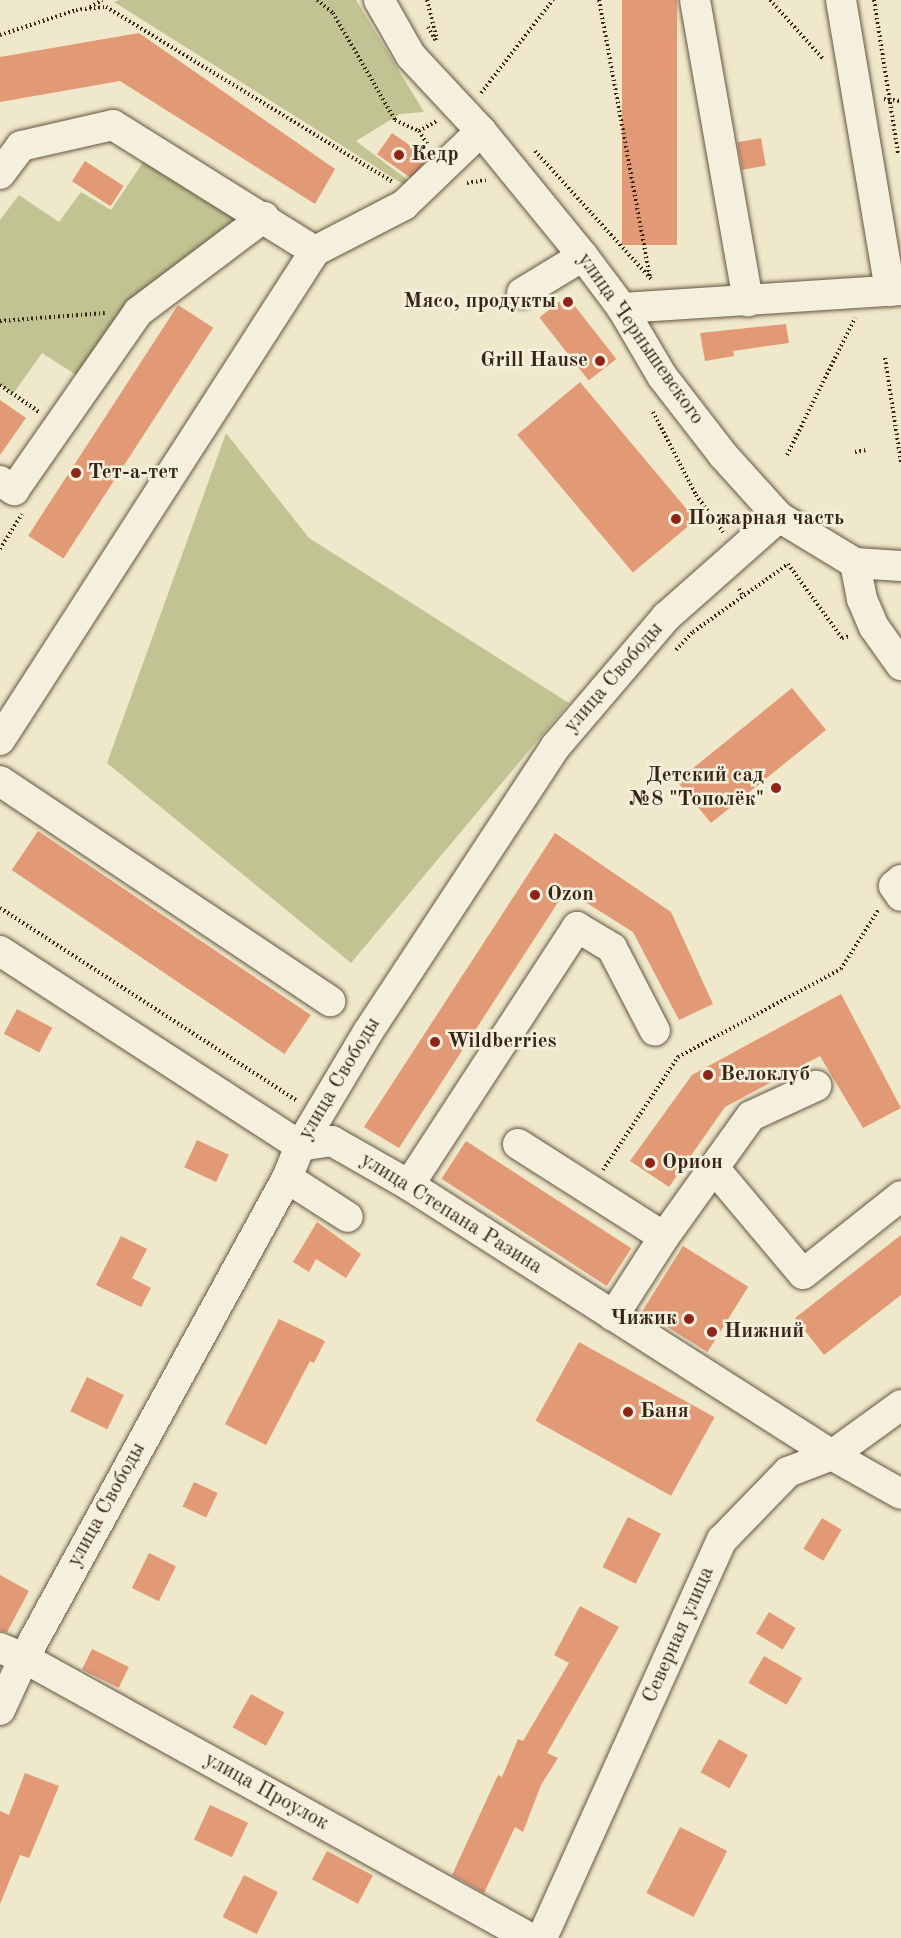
<!DOCTYPE html>
<meta charset="utf-8">
<style>
body{margin:0}
#map{position:relative;width:901px;height:1938px;overflow:hidden;background:#f0e8ca;font-family:"Old Standard TT",serif}
div>[style]{position:absolute}
.green>*{inset:0;background:#c1c492}
.building>*{inset:0;background:#e19976;transform-origin:0 0}
.path>*{height:4px;margin-top:-2px;transform-origin:0;background:repeating-linear-gradient(90deg,#372414 0 1.5px,transparent 0 4.5px)}
.roads{filter:drop-shadow(0 0 2px #655542) drop-shadow(0 0 2px #655542)}
.minor>*{height:30px;margin:-15px;padding:0 15px;transform-origin:15px;border-radius:15px;background:#f5f0dd}
.dots>*{width:16px;height:16px;translate:-50% -50%;box-sizing:border-box;border:3px solid #f5f0dd;border-radius:50%}
span{translate:-50% -50%;white-space:nowrap;text-align:center;line-height:1.15;-webkit-text-stroke:5px #f5f0dd;paint-order:stroke}
.poi-label{font-size:21px;color:#372414;font-weight:700}
.left{translate:0 -50%;text-align:left}
.right{translate:-100% -50%;text-align:right}
.street-label{font-size:21px;color:#372414}
</style>
<div id="map">
<div class="green">
<i style="clip-path:polygon(119px 0,356px 0,424px 112px,400px 114px,356px 141px,409px 181px,406px 186px,114px 2px)"></i>
<i style="clip-path:polygon(148px 155px,251px 216px,81px 378px,42px 353px,13px 394px,0 385px,0 220px,19px 195px,59px 222px,81px 192px,111px 210px)"></i>
<i style="clip-path:polygon(226px 433px,309px 538px,569px 703px,351px 963px,107px 763px)"></i>
</div>
<div class="building">
<i style="left:622px;top:0;width:55px;height:245px"></i>
<i style="clip-path:polygon(139px 33px,335px 169px,315px 204px,120px 81px,0 102px,0 57px)"></i>
<i style="left:392px;top:133px;width:44px;height:26px;rotate:35deg"></i>
<i style="left:761px;top:138px;width:28px;height:24px;rotate:80deg"></i>
<i style="left:85px;top:161px;width:46px;height:24px;rotate:33deg"></i>
<i style="left:567px;top:296px;width:80px;height:35px;rotate:52deg"></i>
<i style="left:178px;top:305px;width:42px;height:275px;rotate:33deg"></i>
<i style="clip-path:polygon(786px 324px,789px 343px,733px 351px,734px 356px,705px 361px,700px 333px)"></i>
<i style="left:580px;top:382px;width:180px;height:82px;rotate:50deg"></i>
<i style="clip-path:polygon(0 400px,26px 418px,0 455px)"></i>
<i style="left:792px;top:688px;width:54px;height:148px;rotate:51deg"></i>
<i style="left:38px;top:831px;width:329px;height:47px;rotate:34deg"></i>
<i style="clip-path:polygon(555px 833px,671px 912px,713px 1004px,679px 1020px,633px 932px,566px 890px,399px 1148px,364px 1127px)"></i>
<i style="clip-path:polygon(841px 994px,901px 1108px,863px 1128px,820px 1056px,725px 1107px,669px 1187px,630px 1161px,692px 1075px)"></i>
<i style="left:17px;top:1009px;width:40px;height:28px;rotate:28deg"></i>
<i style="left:197px;top:1140px;width:35px;height:30px;rotate:25deg"></i>
<i style="left:466px;top:1141px;width:197px;height:45px;rotate:33deg"></i>
<i style="clip-path:polygon(317px 1222px,361px 1254px,346px 1278px,316px 1259px,309px 1272px,293px 1262px)"></i>
<i style="clip-path:polygon(901px 1235px,901px 1295px,824px 1355px,795px 1318px)"></i>
<i style="clip-path:polygon(121px 1236px,147px 1249px,132px 1278px,151px 1288px,141px 1307px,96px 1285px)"></i>
<i style="left:683px;top:1246px;width:77px;height:77px;rotate:32deg"></i>
<i style="clip-path:polygon(279px 1319px,325px 1341px,314px 1363px,310px 1361px,266px 1445px,225px 1424px)"></i>
<i style="left:579px;top:1342px;width:155px;height:90px;rotate:29deg"></i>
<i style="left:87px;top:1377px;width:41px;height:38px;rotate:26deg"></i>
<i style="left:194px;top:1482px;width:26px;height:27px;rotate:25deg"></i>
<i style="left:628px;top:1517px;width:37px;height:56px;rotate:27deg"></i>
<i style="left:822px;top:1518px;width:23px;height:36px;rotate:31deg"></i>
<i style="left:149px;top:1553px;width:30px;height:39px;rotate:26deg"></i>
<i style="clip-path:polygon(0 1575px,29px 1591px,7px 1632px,0 1631px)"></i>
<i style="clip-path:polygon(580px 1606px,619px 1627px,547px 1753px,558px 1758px,541px 1785px,523px 1832px,515px 1827px,484px 1893px,452px 1875px,498px 1775px,502px 1777px,518px 1739px,523px 1741px,569px 1663px,554px 1655px)"></i>
<i style="left:769px;top:1612px;width:31px;height:25px;rotate:31deg"></i>
<i style="left:92px;top:1649px;width:41px;height:23px;rotate:26deg"></i>
<i style="left:764px;top:1656px;width:44px;height:31px;rotate:30deg"></i>
<i style="left:251px;top:1694px;width:38px;height:38px;rotate:29deg"></i>
<i style="left:719px;top:1739px;width:33px;height:38px;rotate:29deg"></i>
<i style="clip-path:polygon(25px 1773px,59px 1786px,29px 1858px,20px 1855px,0 1904px,0 1811px,9px 1815px)"></i>
<i style="left:210px;top:1805px;width:42px;height:38px;rotate:25deg"></i>
<i style="left:680px;top:1827px;width:53px;height:74px;rotate:27deg"></i>
<i style="left:327px;top:1851px;width:52px;height:32px;rotate:28deg"></i>
<i style="left:244px;top:1875px;width:38px;height:47px;rotate:27deg"></i>
</div>
<div class="path">
<i style="left:317px;top:0;width:21px;rotate:39deg"></i>
<i style="left:333px;top:13px;width:124px;rotate:59.9deg"></i>
<i style="left:395px;top:120px;width:26px;rotate:25deg"></i>
<i style="left:419px;top:131px;width:17px;rotate:57deg"></i>
<i style="left:427px;top:0;width:41px;rotate:76deg"></i>
<i style="left:599px;top:0;width:283px;rotate:79.6deg"></i>
<i style="left:770px;top:0;width:81px;rotate:48deg"></i>
<i style="left:874px;top:0;width:156px;rotate:81.1deg"></i>
<i style="left:90px;top:7px;width:14px;rotate:-30deg"></i>
<i style="left:428px;top:27px;width:16px;rotate:60deg"></i>
<i style="left:0;top:35px;width:80px;rotate:-18.2deg"></i>
<i style="left:76px;top:10px;width:30px;rotate:-6deg"></i>
<i style="left:106px;top:7px;width:336px;rotate:31.4deg"></i>
<i style="left:481px;top:93px;width:118px;rotate:-52.3deg"></i>
<i style="left:884px;top:99px;width:17px;rotate:7deg"></i>
<i style="left:419px;top:131px;width:20px;rotate:-30deg"></i>
<i style="left:535px;top:151px;width:173px;rotate:47.8deg"></i>
<i style="left:467px;top:183px;width:19px;rotate:-9deg"></i>
<i style="left:0;top:321px;width:105px;rotate:-4.4deg"></i>
<i style="left:885px;top:358px;width:106px;rotate:81.3deg"></i>
<i style="left:0;top:385px;width:47px;rotate:34.7deg"></i>
<i style="left:653px;top:412px;width:93px;rotate:62.6deg"></i>
<i style="left:696px;top:495px;width:46px;rotate:53.9deg"></i>
<i style="left:855px;top:452px;width:11px;rotate:-10deg"></i>
<i style="left:787px;top:455px;width:153px;rotate:-63.6deg"></i>
<i style="left:0;top:549px;width:41px;rotate:-57.8deg"></i>
<i style="left:739px;top:589px;width:9px;rotate:63deg"></i>
<i style="left:676px;top:650px;width:25px;rotate:-47deg"></i>
<i style="left:693px;top:632px;width:117px;rotate:-35.6deg"></i>
<i style="left:788px;top:564px;width:92px;rotate:53.9deg"></i>
<i style="left:842px;top:638px;width:8px;rotate:-14deg"></i>
<i style="left:0;top:908px;width:353px;rotate:33deg"></i>
<i style="left:603px;top:1170px;width:136px;rotate:-56.4deg"></i>
<i style="left:678px;top:1057px;width:185px;rotate:-28.4deg"></i>
<i style="left:841px;top:969px;width:71px;rotate:-57.7deg"></i>
</div>
<div class="roads">
<div class="minor">
<i style="left:379px;top:0;width:64px;rotate:60.3deg"></i>
<i style="left:411px;top:56px;width:103px;rotate:47deg"></i>
<i style="left:481px;top:131px;width:161px;rotate:50.8deg"></i>
<i style="left:583px;top:256px;width:65px;rotate:53.1deg"></i>
<i style="left:622px;top:308px;width:79px;rotate:59.5deg"></i>
<i style="left:662px;top:376px;width:100px;rotate:52.3deg"></i>
<i style="left:723px;top:455px;width:84px;rotate:47.9deg"></i>
<i style="left:779px;top:517px;width:89px;rotate:31.2deg"></i>
<i style="left:855px;top:563px;width:37px;rotate:79deg"></i>
<i style="left:862px;top:599px;width:30px;rotate:67deg"></i>
<i style="left:874px;top:627px;width:47px;rotate:54.6deg"></i>
<i style="left:695px;top:0;width:306px;rotate:80deg"></i>
<i style="left:841px;top:0;width:295px;rotate:80.4deg"></i>
<i style="left:0;top:174px;width:35px;rotate:-53deg"></i>
<i style="left:21px;top:146px;width:94px;rotate:-12.9deg"></i>
<i style="left:113px;top:125px;width:238px;rotate:32deg"></i>
<i style="left:315px;top:251px;width:100px;rotate:-27.3deg"></i>
<i style="left:404px;top:205px;width:107px;rotate:-43.9deg"></i>
<i style="left:522px;top:293px;width:71px;rotate:-31.2deg"></i>
<i style="left:622px;top:308px;width:280px;rotate:-3.7deg"></i>
<i style="left:0;top:481px;width:17px;rotate:33deg"></i>
<i style="left:14px;top:490px;width:217px;rotate:-55.1deg"></i>
<i style="left:138px;top:312px;width:158px;rotate:-37deg"></i>
<i style="left:855px;top:563px;width:46px;rotate:3.7deg"></i>
<i style="left:0;top:740px;width:582px;rotate:-57.21deg"></i>
<i style="left:0;top:781px;width:397px;rotate:33.7deg"></i>
<i style="left:901px;top:880px;width:9px;rotate:139deg"></i>
<i style="left:894px;top:886px;width:12px;rotate:55deg"></i>
<i style="left:0;top:951px;width:358px;rotate:33deg"></i>
<i style="left:300px;top:1146px;width:32px;rotate:-9deg"></i>
<i style="left:332px;top:1141px;width:89px;rotate:29.7deg"></i>
<i style="left:409px;top:1185px;width:502px;rotate:32.55deg"></i>
<i style="left:832px;top:1455px;width:79px;rotate:29.5deg"></i>
<i style="left:518px;top:1144px;width:173px;rotate:32.5deg"></i>
<i style="left:664px;top:1237px;width:94px;rotate:122.8deg"></i>
<i style="left:714px;top:1168px;width:138px;rotate:50deg"></i>
<i style="left:803px;top:1274px;width:125px;rotate:-38.5deg"></i>
<i style="left:287px;top:1178px;width:72px;rotate:32.6deg"></i>
<i style="left:409px;top:1185px;width:308px;rotate:-56.9deg"></i>
<i style="left:577px;top:927px;width:41px;rotate:31deg"></i>
<i style="left:612px;top:948px;width:93px;rotate:62.6deg"></i>
<i style="left:664px;top:1237px;width:149px;rotate:-54.3deg"></i>
<i style="left:751px;top:1116px;width:72px;rotate:-24.8deg"></i>
<i style="left:0;top:1648px;width:26px;rotate:23deg"></i>
<i style="left:24px;top:1658px;width:578px;rotate:28.96deg"></i>
<i style="left:0;top:1710px;width:57px;rotate:-65.2deg"></i>
<i style="left:24px;top:1658px;width:547px;rotate:-61.28deg"></i>
<i style="left:287px;top:1178px;width:35px;rotate:-68deg"></i>
<i style="left:300px;top:1146px;width:133px;rotate:-59.2deg"></i>
<i style="left:368px;top:1032px;width:342px;rotate:-56.7deg"></i>
<i style="left:556px;top:746px;width:170px;rotate:-49.5deg"></i>
<i style="left:666px;top:617px;width:151px;rotate:-41.5deg"></i>
<i style="left:542px;top:1938px;width:437px;rotate:-65.7deg"></i>
<i style="left:722px;top:1540px;width:95px;rotate:-45.9deg"></i>
<i style="left:788px;top:1472px;width:47px;rotate:-21.1deg"></i>
<i style="left:832px;top:1455px;width:85px;rotate:-35.9deg"></i>
</div>
</div>
<div class="dots">
<i style="left:399px;top:155px;background:#8f2418"></i>
<i style="left:568px;top:302px;background:#8f2418"></i>
<i style="left:600px;top:361px;background:#8f2418"></i>
<i style="left:76px;top:473px;background:#8f2418"></i>
<i style="left:676px;top:519px;background:#8f2418"></i>
<i style="left:776px;top:788px;background:#8f2418"></i>
<i style="left:535px;top:895px;background:#8f2418"></i>
<i style="left:435px;top:1042px;background:#8f2418"></i>
<i style="left:708px;top:1075px;background:#8f2418"></i>
<i style="left:650px;top:1163px;background:#8f2418"></i>
<i style="left:689px;top:1319px;background:#8f2418"></i>
<i style="left:712px;top:1332px;background:#8f2418"></i>
<i style="left:628px;top:1412px;background:#8f2418"></i>
</div>
<div class="poi-label">
<span class="left" style="left:411px;top:155px">Кедр</span>
<span class="right" style="left:556px;top:302px">Мясо, продукты</span>
<span class="right" style="left:588px;top:361px">Grill Hause</span>
<span class="left" style="left:88px;top:473px">Тет-а-тет</span>
<span class="left" style="left:688px;top:519px">Пожарная часть</span>
<span class="right" style="left:764px;top:788px">Детский сад<br>№8 "Тополёк"</span>
<span class="left" style="left:547px;top:895px">Ozon</span>
<span class="left" style="left:447px;top:1042px">Wildberries</span>
<span class="left" style="left:720px;top:1075px">Велоклуб</span>
<span class="left" style="left:662px;top:1163px">Орион</span>
<span class="right" style="left:677px;top:1319px">Чижик</span>
<span class="left" style="left:724px;top:1332px">Нижний</span>
<span class="left" style="left:640px;top:1412px">Баня</span>
</div>
<div class="street-label">
<span style="left:640px;top:339px;rotate:55deg">улица Чернышевского</span>
<span style="left:614px;top:678px;rotate:-49deg">улица Свободы</span>
<span style="left:340px;top:1079px;rotate:-59deg">улица Свободы</span>
<span style="left:451px;top:1214px;rotate:32deg">улица Степана Разина</span>
<span style="left:107px;top:1505px;rotate:-61deg">улица Свободы</span>
<span style="left:679px;top:1635px;rotate:-66deg">Северная улица</span>
<span style="left:266px;top:1792px;rotate:29deg">улица Проулок</span>
</div>
</div>
